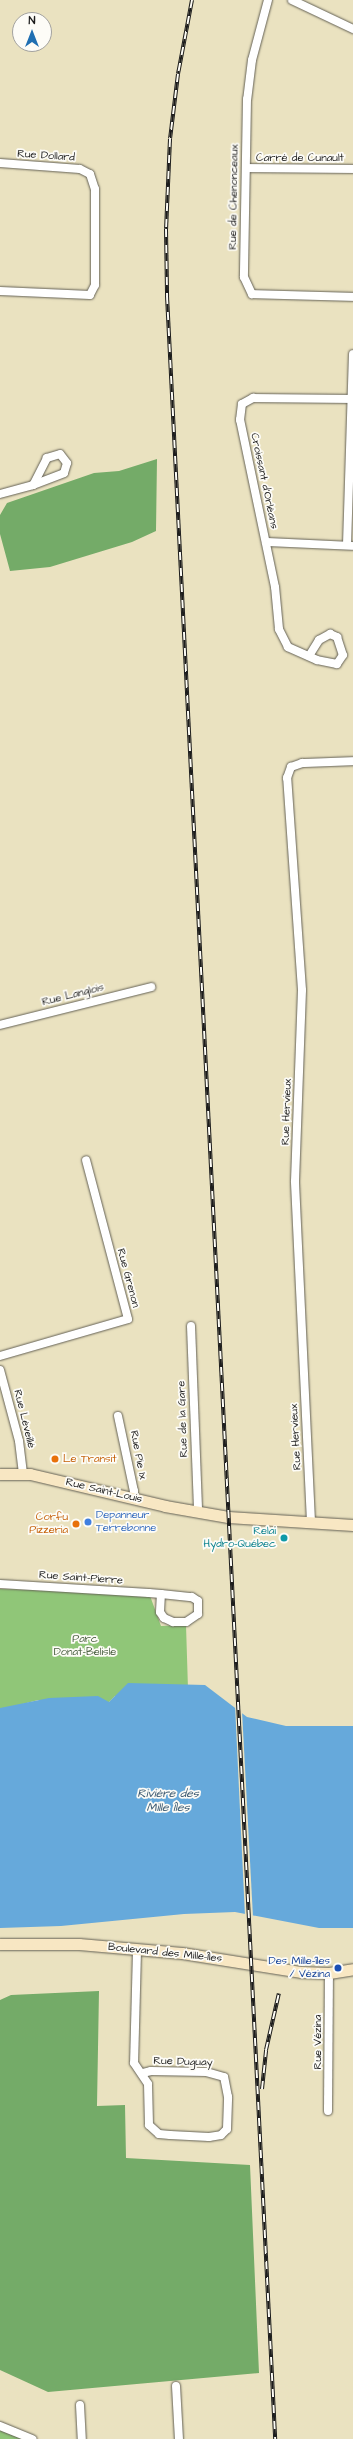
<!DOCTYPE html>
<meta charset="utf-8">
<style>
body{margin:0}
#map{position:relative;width:353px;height:2439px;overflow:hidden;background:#eae2c0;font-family:"Architects Daughter",sans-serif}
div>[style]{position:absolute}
.green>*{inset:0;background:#90c678}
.forest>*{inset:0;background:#74ab68}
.water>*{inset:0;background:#66a9db}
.pier>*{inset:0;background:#eae2c0}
.roads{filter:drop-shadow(0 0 1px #646155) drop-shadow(0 0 1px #646155)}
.street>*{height:8px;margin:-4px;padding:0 4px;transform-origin:4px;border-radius:4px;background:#fff}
.secondary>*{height:11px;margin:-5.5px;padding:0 5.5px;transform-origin:5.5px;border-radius:5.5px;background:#f8e7c3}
.rail>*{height:4px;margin-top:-2px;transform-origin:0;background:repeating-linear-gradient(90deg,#fdfcf7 0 8px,#1c1c1c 0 16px);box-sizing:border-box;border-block:1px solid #1c1c1c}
.dots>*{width:11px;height:11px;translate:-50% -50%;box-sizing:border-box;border:2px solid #fdfcf7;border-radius:50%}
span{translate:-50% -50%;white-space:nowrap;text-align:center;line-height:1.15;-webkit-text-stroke:3.5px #fdfcf7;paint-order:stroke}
.street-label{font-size:11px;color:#1c1c1c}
.food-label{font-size:11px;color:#c56008}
.left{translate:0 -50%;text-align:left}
.right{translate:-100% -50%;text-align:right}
.shop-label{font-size:11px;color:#366cbe}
.culture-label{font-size:11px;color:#0d838f}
.park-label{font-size:11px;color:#4a6041}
.transit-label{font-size:11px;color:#164399}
.water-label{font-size:12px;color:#3d5b72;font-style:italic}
.north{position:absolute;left:12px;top:12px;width:40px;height:40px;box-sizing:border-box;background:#fdfcf7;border:1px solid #a3a29f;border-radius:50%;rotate:0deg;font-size:11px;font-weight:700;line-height:16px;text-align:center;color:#1c1c1c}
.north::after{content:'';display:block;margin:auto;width:14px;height:18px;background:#1f6fb2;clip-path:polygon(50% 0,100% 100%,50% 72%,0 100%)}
</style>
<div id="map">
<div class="green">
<i style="clip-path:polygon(0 1589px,149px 1593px,161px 1626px,186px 1625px,188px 1689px,115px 1696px,109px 1702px,38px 1700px,0 1710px)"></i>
<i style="clip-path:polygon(0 2426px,32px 2439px,0 2439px)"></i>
</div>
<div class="forest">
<i style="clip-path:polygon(157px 459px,156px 531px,132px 542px,50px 567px,10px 571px,0 534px,0 515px,7px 503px,94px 473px,119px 471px)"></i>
<i style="clip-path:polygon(99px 1991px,97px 2106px,125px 2105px,126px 2158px,250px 2165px,259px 2373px,48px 2392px,0 2370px,0 2000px,11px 1995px)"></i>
</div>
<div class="water">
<i style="clip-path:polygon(128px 1683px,205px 1685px,247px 1717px,286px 1726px,353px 1726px,353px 1928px,319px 1928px,235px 1912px,184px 1914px,61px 1926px,0 1928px,0 1708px,49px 1698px,98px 1696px,109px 1702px)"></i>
</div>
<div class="pier">
<i style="clip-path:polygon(235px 1705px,242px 1711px,253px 1917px,245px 1916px)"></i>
</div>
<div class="roads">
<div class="street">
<i style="left:268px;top:0;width:62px;rotate:104.9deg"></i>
<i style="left:252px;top:60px;width:39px;rotate:97deg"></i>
<i style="left:247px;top:99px;width:178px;rotate:91deg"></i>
<i style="left:244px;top:277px;width:19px;rotate:65deg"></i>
<i style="left:252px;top:294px;width:101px;rotate:1.7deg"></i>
<i style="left:292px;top:0;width:68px;rotate:25.4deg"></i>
<i style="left:0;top:163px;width:80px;rotate:4.3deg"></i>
<i style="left:80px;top:169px;width:11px;rotate:27deg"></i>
<i style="left:90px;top:174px;width:16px;rotate:72deg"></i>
<i style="left:95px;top:189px;width:96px;rotate:90deg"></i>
<i style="left:95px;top:285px;width:11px;rotate:117deg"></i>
<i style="left:90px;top:295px;width:90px;rotate:-177.5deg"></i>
<i style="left:246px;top:168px;width:107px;rotate:0.5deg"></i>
<i style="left:0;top:494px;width:34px;rotate:-15deg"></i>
<i style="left:33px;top:485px;width:33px;rotate:-21deg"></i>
<i style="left:64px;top:473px;width:10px;rotate:-73deg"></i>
<i style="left:67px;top:463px;width:11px;rotate:-128deg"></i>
<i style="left:60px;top:454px;width:14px;rotate:163deg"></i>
<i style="left:47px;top:458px;width:30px;rotate:117deg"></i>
<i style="left:266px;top:542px;width:87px;rotate:2.6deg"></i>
<i style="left:347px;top:545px;width:191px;rotate:-88.2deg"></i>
<i style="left:309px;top:656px;width:19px;rotate:-58deg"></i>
<i style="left:319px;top:640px;width:13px;rotate:-29deg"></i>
<i style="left:330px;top:634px;width:8px;rotate:23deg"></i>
<i style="left:337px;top:637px;width:19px;rotate:72deg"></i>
<i style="left:343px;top:655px;width:11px;rotate:124deg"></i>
<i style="left:337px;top:664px;width:20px;rotate:-169deg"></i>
<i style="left:317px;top:660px;width:32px;rotate:-156deg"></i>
<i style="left:288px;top:647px;width:20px;rotate:-117deg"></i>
<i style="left:279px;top:629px;width:42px;rotate:-95.4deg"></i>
<i style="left:275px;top:587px;width:171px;rotate:-101.8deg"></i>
<i style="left:240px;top:420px;width:16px;rotate:-83deg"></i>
<i style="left:242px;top:404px;width:13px;rotate:-29deg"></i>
<i style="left:253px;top:398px;width:98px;rotate:0.6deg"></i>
<i style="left:0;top:1025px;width:156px;rotate:-14.1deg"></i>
<i style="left:191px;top:1326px;width:186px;rotate:87.8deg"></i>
<i style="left:0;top:1356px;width:133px;rotate:-16.1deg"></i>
<i style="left:128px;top:1319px;width:164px;rotate:-104.8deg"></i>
<i style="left:0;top:1370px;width:73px;rotate:75deg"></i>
<i style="left:19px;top:1441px;width:33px;rotate:83deg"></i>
<i style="left:118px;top:1416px;width:77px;rotate:78deg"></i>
<i style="left:134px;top:1491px;width:7px;rotate:98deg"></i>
<i style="left:311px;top:1522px;width:341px;rotate:-92.7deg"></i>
<i style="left:295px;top:1181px;width:191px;rotate:-87.9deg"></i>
<i style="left:302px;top:990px;width:213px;rotate:-94deg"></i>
<i style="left:287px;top:778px;width:12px;rotate:-70deg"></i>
<i style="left:291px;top:767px;width:12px;rotate:-20deg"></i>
<i style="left:302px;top:763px;width:51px;rotate:-2.2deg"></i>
<i style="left:0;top:1584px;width:149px;rotate:3.5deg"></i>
<i style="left:149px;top:1593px;width:12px;rotate:5deg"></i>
<i style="left:161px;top:1594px;width:31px;rotate:6deg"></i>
<i style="left:192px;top:1597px;width:7px;rotate:34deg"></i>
<i style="left:198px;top:1601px;width:13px;rotate:90deg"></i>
<i style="left:198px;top:1614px;width:14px;rotate:146deg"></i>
<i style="left:186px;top:1622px;width:13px;rotate:180deg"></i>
<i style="left:173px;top:1622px;width:10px;rotate:-156deg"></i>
<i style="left:164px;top:1618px;width:7px;rotate:-124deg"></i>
<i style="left:160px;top:1612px;width:18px;rotate:-87deg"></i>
<i style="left:137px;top:1951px;width:112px;rotate:91.5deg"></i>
<i style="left:134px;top:2063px;width:25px;rotate:56deg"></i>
<i style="left:148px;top:2084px;width:41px;rotate:88.6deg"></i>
<i style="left:149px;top:2125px;width:13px;rotate:42deg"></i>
<i style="left:159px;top:2134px;width:11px;rotate:5deg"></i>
<i style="left:170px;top:2135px;width:39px;rotate:3deg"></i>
<i style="left:209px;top:2137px;width:12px;rotate:-9deg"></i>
<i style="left:221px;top:2135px;width:8px;rotate:-45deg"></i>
<i style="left:227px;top:2129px;width:32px;rotate:-88deg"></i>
<i style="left:228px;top:2097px;width:20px;rotate:-101deg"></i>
<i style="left:224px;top:2077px;width:18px;rotate:-164deg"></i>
<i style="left:207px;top:2072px;width:56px;rotate:-179deg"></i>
<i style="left:151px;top:2071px;width:9px;rotate:167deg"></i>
<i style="left:328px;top:2111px;width:138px;rotate:-89.6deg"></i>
<i style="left:176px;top:2386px;width:53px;rotate:86.8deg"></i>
<i style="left:80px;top:2405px;width:34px;rotate:87deg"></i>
<i style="left:0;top:2426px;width:35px;rotate:22deg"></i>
</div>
<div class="secondary">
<i style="left:0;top:1474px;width:30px"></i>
<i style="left:30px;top:1474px;width:139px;rotate:13.3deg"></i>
<i style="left:165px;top:1506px;width:64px;rotate:9.9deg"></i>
<i style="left:228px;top:1517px;width:125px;rotate:3.7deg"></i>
<i style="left:0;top:1944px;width:79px"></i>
<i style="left:79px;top:1944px;width:103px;rotate:5deg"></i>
<i style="left:182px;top:1953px;width:121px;rotate:9.1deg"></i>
<i style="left:301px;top:1972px;width:28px;rotate:2deg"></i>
<i style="left:329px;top:1973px;width:24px;rotate:-9deg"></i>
</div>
</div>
<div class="rail">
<i style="left:192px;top:0;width:75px;rotate:100.7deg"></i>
<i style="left:178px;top:74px;width:65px;rotate:97deg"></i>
<i style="left:170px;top:139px;width:90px;rotate:92.5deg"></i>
<i style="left:166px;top:229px;width:67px;rotate:89.1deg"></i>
<i style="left:167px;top:296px;width:2146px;rotate:87.11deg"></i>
<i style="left:262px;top:2089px;width:39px;rotate:-84deg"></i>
<i style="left:266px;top:2050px;width:58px;rotate:-77.2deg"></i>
</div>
<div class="dots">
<i style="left:55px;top:1459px;background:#e8710a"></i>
<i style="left:88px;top:1522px;background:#3f7fe0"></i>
<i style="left:76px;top:1524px;background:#e8710a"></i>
<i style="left:284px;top:1538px;background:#0f9aa8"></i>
<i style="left:338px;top:1968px;background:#1a4fb4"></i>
</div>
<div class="street-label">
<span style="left:46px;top:156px;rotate:4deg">Rue Dollard</span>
<span style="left:300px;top:158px">Carré de Cunault</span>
<span style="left:234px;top:197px;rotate:-89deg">Rue de Chenonceaux</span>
<span style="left:264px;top:481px;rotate:78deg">Croissant d'Orléans</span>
<span style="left:73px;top:995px;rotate:-14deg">Rue Langlois</span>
<span style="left:287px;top:1112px;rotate:-88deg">Rue Hervieux</span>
<span style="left:128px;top:1278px;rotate:75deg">Rue Grenon</span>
<span style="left:24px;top:1419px;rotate:76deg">Rue Léveillé</span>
<span style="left:183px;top:1419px;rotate:-92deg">Rue de la Gare</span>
<span style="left:296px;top:1437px;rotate:-93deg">Rue Hervieux</span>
<span style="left:138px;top:1455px;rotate:79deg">Rue Pie Ix</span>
<span style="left:104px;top:1491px;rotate:13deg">Rue Saint-Louis</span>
<span style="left:81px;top:1578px;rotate:4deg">Rue Saint-Pierre</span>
<span style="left:165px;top:1953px;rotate:6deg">Boulevard des Mille-Îles</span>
<span style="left:318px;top:2042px;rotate:-90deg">Rue Vézina</span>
<span style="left:183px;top:2062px;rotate:2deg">Rue Duguay</span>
</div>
<div class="food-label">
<span class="left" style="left:63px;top:1459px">Le Transit</span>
<span class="right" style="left:68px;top:1524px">Corfu<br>Pizzeria</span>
</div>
<div class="shop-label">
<span class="left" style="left:96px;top:1522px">Depanneur<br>Terrebonne</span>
</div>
<div class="culture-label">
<span class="right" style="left:276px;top:1538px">Relai<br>Hydro-Québec</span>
</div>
<div class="park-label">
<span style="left:85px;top:1646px">Parc<br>Donat-Belisle</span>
</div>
<div class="transit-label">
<span class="right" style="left:330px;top:1968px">Des Mille-îles<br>/ Vézina</span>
</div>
<div class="water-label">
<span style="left:168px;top:1801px">Rivière des<br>Mille Îles</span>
</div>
<div class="north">N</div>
</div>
